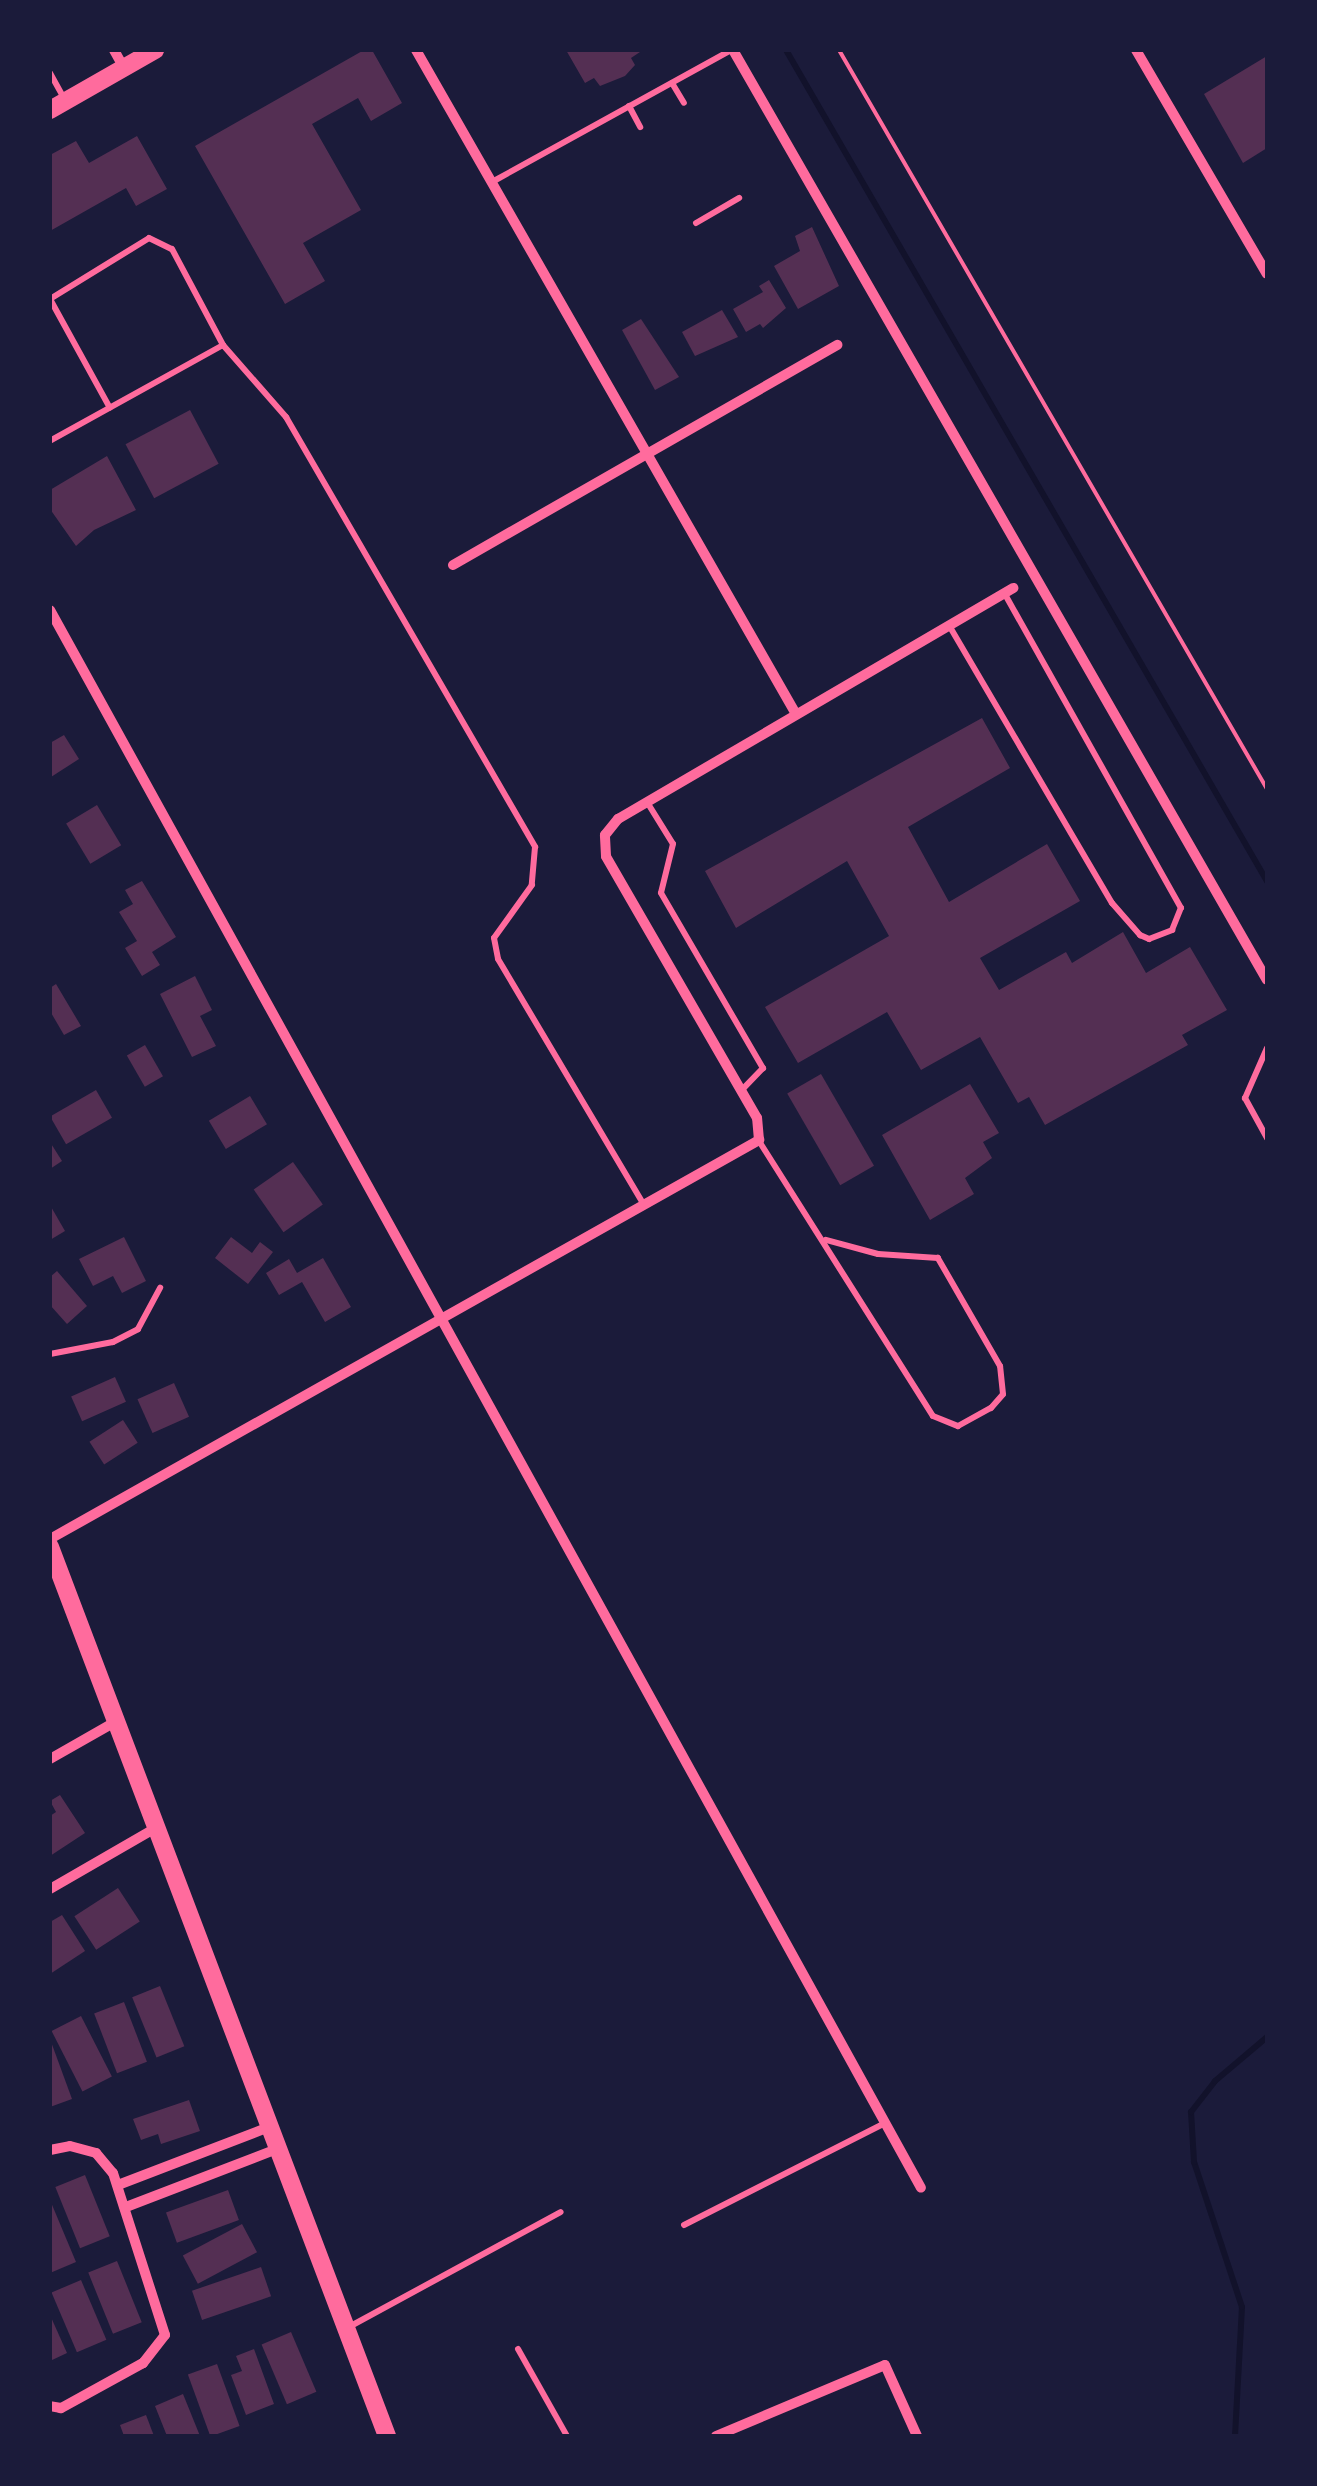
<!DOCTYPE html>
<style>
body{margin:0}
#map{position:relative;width:1317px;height:2486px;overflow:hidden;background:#1b1b3a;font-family:Quicksand,sans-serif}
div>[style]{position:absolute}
.stream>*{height:6px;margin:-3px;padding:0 3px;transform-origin:3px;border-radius:3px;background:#12122b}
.building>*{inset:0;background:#542f53;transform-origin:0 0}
.path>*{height:4px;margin:-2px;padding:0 2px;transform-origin:2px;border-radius:2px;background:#ff6b9d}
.service>*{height:6px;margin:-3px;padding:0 3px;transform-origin:3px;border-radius:3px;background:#ff6b9d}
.minor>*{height:10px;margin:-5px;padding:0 5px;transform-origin:5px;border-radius:5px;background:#ff6b9d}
.secondary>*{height:18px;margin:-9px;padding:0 9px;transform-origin:9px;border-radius:9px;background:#ff6b9d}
span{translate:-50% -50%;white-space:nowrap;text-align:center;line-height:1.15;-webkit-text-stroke:10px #1b1b3a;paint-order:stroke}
.frame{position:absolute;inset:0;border:52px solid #1b1b3a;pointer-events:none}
</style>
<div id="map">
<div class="stream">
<i style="left:786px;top:50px;width:960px;rotate:59.94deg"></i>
<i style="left:1235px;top:2436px;width:129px;rotate:-86.9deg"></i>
<i style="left:1242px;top:2307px;width:153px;rotate:-108.3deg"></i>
<i style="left:1194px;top:2162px;width:50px;rotate:-93.4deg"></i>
<i style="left:1191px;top:2112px;width:39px;rotate:-52deg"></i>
<i style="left:1215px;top:2081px;width:68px;rotate:-40.2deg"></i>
</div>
<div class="building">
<i style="clip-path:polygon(364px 50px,372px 50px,402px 103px,371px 121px,358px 98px,312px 124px,361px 210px,303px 243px,325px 281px,285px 304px,195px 146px)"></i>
<i style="clip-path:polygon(566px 50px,643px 50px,631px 58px,635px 65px,625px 76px,600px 86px,594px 78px,585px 83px)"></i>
<i style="clip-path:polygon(1267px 56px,1267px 148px,1243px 163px,1204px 94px)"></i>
<i style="clip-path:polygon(137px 136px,167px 189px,136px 206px,126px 188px,50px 231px,50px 155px,76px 141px,89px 163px)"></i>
<i style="clip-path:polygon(812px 227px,839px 286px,798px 309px,774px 266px,800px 251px,795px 236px)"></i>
<i style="clip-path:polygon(769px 280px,786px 308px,763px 328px,760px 324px,746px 332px,733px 309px,763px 292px,759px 286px)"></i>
<i style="clip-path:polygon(722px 310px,738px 337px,695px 356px,682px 332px)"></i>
<i style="clip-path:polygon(641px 319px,679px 377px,655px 390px,622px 330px)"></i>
<i style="left:190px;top:410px;width:61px;height:73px;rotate:62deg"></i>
<i style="clip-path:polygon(107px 456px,136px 510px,94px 530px,76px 546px,50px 509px,50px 490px)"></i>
<i style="clip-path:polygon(982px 718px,1010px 768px,908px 827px,949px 902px,1047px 844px,1080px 901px,980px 958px,999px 990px,1066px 952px,1072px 963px,1123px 932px,1146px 973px,1190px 947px,1227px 1010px,1182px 1035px,1188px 1045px,1045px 1125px,1029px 1097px,1018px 1103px,980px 1037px,921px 1070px,887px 1012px,798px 1063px,765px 1007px,889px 936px,847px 861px,736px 928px,705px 871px)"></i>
<i style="clip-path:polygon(64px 735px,79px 759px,51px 777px,50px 743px)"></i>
<i style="left:97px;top:805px;width:47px;height:36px;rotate:59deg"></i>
<i style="clip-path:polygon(142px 881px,176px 937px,152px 952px,160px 965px,142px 976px,125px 948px,137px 941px,119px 912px,133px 904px,125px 890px)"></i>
<i style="clip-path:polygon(195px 976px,212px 1010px,200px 1016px,216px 1046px,192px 1057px,160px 994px)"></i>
<i style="clip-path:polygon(56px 984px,81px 1026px,64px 1035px,50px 1011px,50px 988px)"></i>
<i style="left:145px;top:1045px;width:36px;height:21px;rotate:60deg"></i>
<i style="left:821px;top:1074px;width:106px;height:39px;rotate:60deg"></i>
<i style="clip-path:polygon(970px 1084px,999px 1133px,983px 1142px,992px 1158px,965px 1178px,974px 1194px,930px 1220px,882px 1135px)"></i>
<i style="left:96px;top:1090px;width:32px;height:53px;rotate:60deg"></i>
<i style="left:250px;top:1096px;width:33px;height:48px;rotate:59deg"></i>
<i style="clip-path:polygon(50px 1142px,62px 1161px,50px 1169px)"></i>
<i style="left:293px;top:1162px;width:52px;height:48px;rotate:55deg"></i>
<i style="clip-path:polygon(50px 1205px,65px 1231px,50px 1240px)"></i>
<i style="clip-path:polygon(124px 1237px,146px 1281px,122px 1293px,113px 1276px,93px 1286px,79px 1259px)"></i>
<i style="clip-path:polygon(231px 1237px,252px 1253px,260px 1242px,273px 1252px,248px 1284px,215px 1258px)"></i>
<i style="clip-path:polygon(323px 1258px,351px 1307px,325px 1322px,302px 1282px,279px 1295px,266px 1273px,289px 1259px,297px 1273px)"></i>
<i style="clip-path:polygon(57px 1271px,87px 1306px,67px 1324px,50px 1305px,50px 1277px)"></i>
<i style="left:115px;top:1377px;width:27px;height:48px;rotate:66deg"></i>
<i style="left:174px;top:1383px;width:37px;height:40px;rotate:66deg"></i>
<i style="left:123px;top:1420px;width:27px;height:40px;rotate:57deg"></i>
<i style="clip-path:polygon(60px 1795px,85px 1833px,50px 1856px,50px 1816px,56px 1812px,50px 1801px)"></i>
<i style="left:118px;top:1888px;width:40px;height:52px;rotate:57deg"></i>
<i style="clip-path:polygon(62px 1915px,85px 1951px,50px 1974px,50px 1922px)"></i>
<i style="left:160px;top:1986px;width:65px;height:30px;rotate:68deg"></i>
<i style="left:124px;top:2002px;width:64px;height:32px;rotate:69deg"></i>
<i style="left:81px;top:2016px;width:68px;height:33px;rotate:63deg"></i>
<i style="clip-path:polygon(50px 2039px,72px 2099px,50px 2107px)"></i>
<i style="clip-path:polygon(189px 2100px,200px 2131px,161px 2144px,158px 2134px,141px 2140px,133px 2119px)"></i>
<i style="left:85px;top:2175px;width:66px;height:32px;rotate:68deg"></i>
<i style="left:228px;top:2190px;width:32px;height:66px;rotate:70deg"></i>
<i style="clip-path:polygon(50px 2200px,76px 2262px,50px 2273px)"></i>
<i style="left:242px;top:2224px;width:32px;height:67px;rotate:62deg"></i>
<i style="left:117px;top:2261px;width:66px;height:31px;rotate:68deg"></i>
<i style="left:261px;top:2267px;width:31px;height:73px;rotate:71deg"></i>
<i style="left:81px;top:2280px;width:65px;height:32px;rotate:67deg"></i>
<i style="clip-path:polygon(50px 2315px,67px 2353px,50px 2361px)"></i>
<i style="left:291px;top:2332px;width:65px;height:32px;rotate:67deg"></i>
<i style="clip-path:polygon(254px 2349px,274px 2404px,246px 2415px,231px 2375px,242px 2371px,236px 2356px)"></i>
<i style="left:217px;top:2364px;width:66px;height:31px;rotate:70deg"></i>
<i style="clip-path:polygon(183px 2394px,200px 2436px,167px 2436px,155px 2406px)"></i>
<i style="clip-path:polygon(146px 2415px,154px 2436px,124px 2436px,120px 2425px)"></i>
</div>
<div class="path">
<i style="left:839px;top:50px;width:854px;rotate:59.92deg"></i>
</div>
<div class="service">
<i style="left:50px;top:73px;width:29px;rotate:61deg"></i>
<i style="left:672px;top:83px;width:23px;rotate:59deg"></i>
<i style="left:629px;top:106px;width:24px;rotate:62deg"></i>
<i style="left:492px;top:182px;width:273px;rotate:-28.9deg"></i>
<i style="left:696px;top:223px;width:50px;rotate:-30.2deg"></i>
<i style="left:50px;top:299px;width:116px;rotate:-31.6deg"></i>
<i style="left:149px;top:238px;width:25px;rotate:26deg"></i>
<i style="left:172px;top:249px;width:109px;rotate:62deg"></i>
<i style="left:223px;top:345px;width:198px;rotate:151deg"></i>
<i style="left:50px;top:299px;width:124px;rotate:61.2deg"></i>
<i style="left:223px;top:345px;width:96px;rotate:48.8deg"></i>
<i style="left:286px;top:417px;width:497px;rotate:59.9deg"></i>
<i style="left:535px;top:847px;width:38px;rotate:95deg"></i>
<i style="left:532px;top:885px;width:65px;rotate:125.6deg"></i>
<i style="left:494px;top:938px;width:21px;rotate:79deg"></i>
<i style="left:498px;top:959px;width:286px;rotate:59.3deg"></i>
<i style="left:950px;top:627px;width:320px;rotate:59.6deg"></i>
<i style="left:1112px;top:903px;width:43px;rotate:48.8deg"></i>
<i style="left:1140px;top:935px;width:10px;rotate:24deg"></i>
<i style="left:1149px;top:939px;width:25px;rotate:-21deg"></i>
<i style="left:1172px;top:930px;width:24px;rotate:-68deg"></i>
<i style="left:1181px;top:908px;width:360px;rotate:-119.3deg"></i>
<i style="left:647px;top:802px;width:49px;rotate:58.2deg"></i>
<i style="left:673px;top:844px;width:50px;rotate:103.8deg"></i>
<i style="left:661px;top:893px;width:203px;rotate:59.8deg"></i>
<i style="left:763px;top:1068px;width:30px;rotate:134deg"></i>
<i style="left:1267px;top:1048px;width:55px;rotate:113.7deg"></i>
<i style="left:1245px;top:1098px;width:46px;rotate:61.2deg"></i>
<i style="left:759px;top:1141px;width:325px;rotate:57.7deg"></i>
<i style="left:933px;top:1416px;width:27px;rotate:22deg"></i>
<i style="left:958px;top:1426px;width:38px;rotate:-29deg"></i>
<i style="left:991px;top:1408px;width:18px;rotate:-49deg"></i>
<i style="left:1003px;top:1394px;width:28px;rotate:-96deg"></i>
<i style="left:1000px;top:1366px;width:125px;rotate:-119.9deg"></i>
<i style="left:938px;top:1258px;width:60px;rotate:-176.2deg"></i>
<i style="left:878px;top:1254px;width:54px;rotate:-164.9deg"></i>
<i style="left:50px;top:1354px;width:64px;rotate:-10.8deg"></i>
<i style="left:113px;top:1342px;width:28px;rotate:-27deg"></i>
<i style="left:138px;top:1329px;width:47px;rotate:-61.8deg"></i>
<i style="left:684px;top:2225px;width:225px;rotate:-26.9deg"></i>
<i style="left:347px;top:2328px;width:243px;rotate:-28.5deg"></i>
<i style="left:518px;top:2349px;width:100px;rotate:60.6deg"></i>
</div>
<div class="minor">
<i style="left:114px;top:50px;width:21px;rotate:61deg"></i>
<i style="left:416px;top:50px;width:765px;rotate:60.22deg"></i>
<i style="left:733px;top:50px;width:1072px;rotate:60.14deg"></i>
<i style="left:1136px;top:50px;width:259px;rotate:59.7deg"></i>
<i style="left:453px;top:565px;width:443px;rotate:-29.8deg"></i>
<i style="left:50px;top:610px;width:1802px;rotate:61.1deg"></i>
<i style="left:50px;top:1539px;width:814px;rotate:-29.37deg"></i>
<i style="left:759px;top:1140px;width:22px;rotate:-95deg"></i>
<i style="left:757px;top:1118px;width:302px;rotate:-120deg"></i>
<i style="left:606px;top:856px;width:21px;rotate:-93deg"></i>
<i style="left:605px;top:835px;width:21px;rotate:-51deg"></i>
<i style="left:618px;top:819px;width:458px;rotate:-30.3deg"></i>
<i style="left:50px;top:1759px;width:75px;rotate:-29.6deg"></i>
<i style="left:50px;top:1889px;width:120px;rotate:-30deg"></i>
<i style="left:50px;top:2150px;width:20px;rotate:-11deg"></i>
<i style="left:70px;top:2146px;width:27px;rotate:15deg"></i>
<i style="left:96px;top:2153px;width:26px;rotate:50deg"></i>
<i style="left:113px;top:2173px;width:170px;rotate:72.2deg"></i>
<i style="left:165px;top:2335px;width:36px;rotate:128deg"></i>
<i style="left:143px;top:2363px;width:94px;rotate:151.2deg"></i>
<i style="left:61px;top:2408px;width:11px;rotate:-170deg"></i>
<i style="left:118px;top:2185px;width:162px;rotate:-21deg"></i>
<i style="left:126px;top:2207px;width:162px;rotate:-21deg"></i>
<i style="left:716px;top:2436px;width:183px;rotate:-22.8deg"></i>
<i style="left:885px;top:2365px;width:78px;rotate:65.7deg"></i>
</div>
<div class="secondary">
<i style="left:50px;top:110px;width:121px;rotate:-29.7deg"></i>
<i style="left:50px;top:1547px;width:951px;rotate:69.24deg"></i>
</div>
<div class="frame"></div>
</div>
